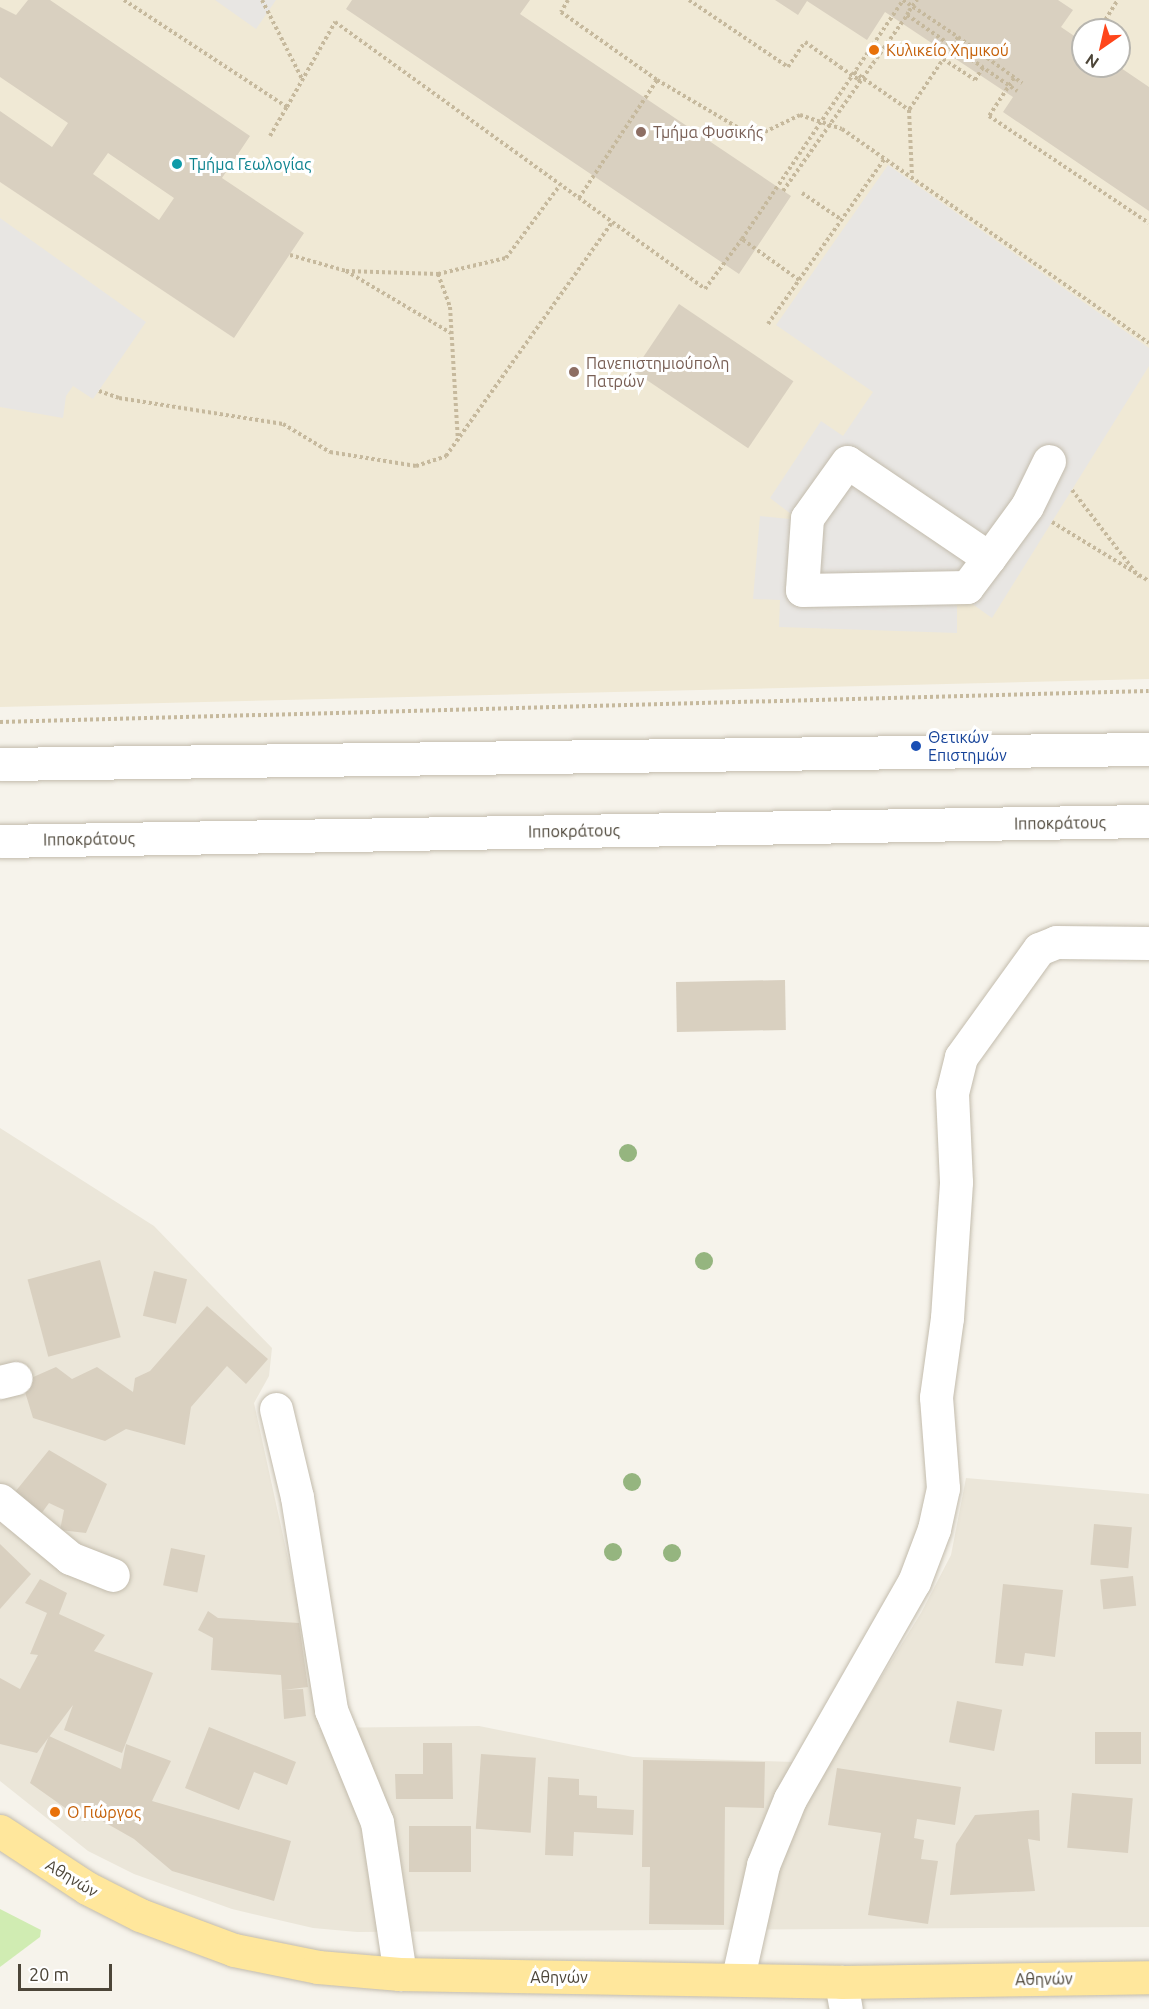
<!DOCTYPE html>
<meta charset="utf-8">
<style>
body{margin:0}
#map{position:relative;width:1149px;height:2009px;overflow:hidden;background:#f6f3eb;font-family:Ubuntu,sans-serif}
div>[style]{position:absolute}
.residential>*{inset:0;background:#ebe6d9}
.education>*{inset:0;background:#f0e9d5}
.green>*{inset:0;background:#d0ecb2}
.parking>*{inset:0;background:#e8e6e3}
.building>*{inset:0;background:#d9d0c0;transform-origin:0 0}
.path>*{height:4px;margin-top:-2px;transform-origin:0;background:repeating-linear-gradient(90deg,#c6b99d 0 3px,transparent 0 6px)}
.roads{filter:drop-shadow(0 0 2px #c3bcad) drop-shadow(0 0 2px #c3bcad)}
.minor>*{height:33px;margin:-16.5px;padding:0 16.5px;transform-origin:16.5px;border-radius:16.5px;background:#fff}
.major>*{height:33px;margin:-16.5px;padding:0 16.5px;transform-origin:16.5px;border-radius:16.5px;background:#ffe79c}
.path-bridge>*{height:4px;margin-top:-2px;transform-origin:0;background:repeating-linear-gradient(90deg,#c6b99d 0 3px,transparent 0 6px)}
.trees>*{width:18px;height:18px;margin:-9px;border-radius:50%;background:#95b57f}
.dots>*{width:16px;height:16px;translate:-50% -50%;box-sizing:border-box;border:3px solid #fff;border-radius:50%}
span{translate:-50% -50%;white-space:nowrap;text-align:center;line-height:1.15;-webkit-text-stroke:6px #fff;paint-order:stroke}
.food-label{font-size:16px;color:#c56008}
.left{translate:0 -50%;text-align:left}
.education-label{font-size:16px;color:#785e54}
.culture-label{font-size:16px;color:#0d838f}
.transit-label{font-size:16px;color:#164399}
.street-label{font-size:16px;color:#4c4538}
.north{position:absolute;left:1071px;top:18px;width:60px;height:60px;box-sizing:border-box;background:#fff;border:2px solid #b7b5af;border-radius:50%;rotate:214deg;font-size:16px;font-weight:700;line-height:24px;text-align:center;color:#4c4538}
.north::after{content:'';display:block;margin:auto;width:21px;height:27px;background:#ff451a;clip-path:polygon(50% 0,100% 100%,50% 72%,0 100%)}
.scale{position:absolute;left:18px;top:1964px;width:94px;height:27px;box-sizing:border-box;border:3px solid #4c4538;border-top:0;padding-left:8px;font-size:18px;line-height:21px;white-space:nowrap;color:#4c4538;-webkit-text-stroke:4px #fff;paint-order:stroke}
</style>
<div id="map">
<div class="residential">
<i style="clip-path:polygon(0 1128px,154px 1226px,272px 1348px,269px 1376px,254px 1403px,300px 1613px,319px 1728px,479px 1726px,633px 1757px,828px 1763px,921px 1613px,951px 1555px,966px 1478px,1149px 1494px,1149px 1927px,357px 1932px,313px 1928px,232px 1909px,134px 1874px,88px 1851px,0 1781px)"></i>
</div>
<div class="education">
<i style="clip-path:polygon(evenodd,0 0,1149px 0,1149px 679px,0 707px,0 0,1083px 30px,1119px 30px,1119px 66px,1083px 66px,1083px 30px)"></i>
</div>
<div class="green">
<i style="clip-path:polygon(0 1909px,41px 1930px,40px 1937px,0 1967px)"></i>
</div>
<div class="parking">
<i style="clip-path:polygon(215px 0,276px 0,256px 29px)"></i>
<i style="clip-path:polygon(888px 165px,1149px 348px,1149px 366px,992px 618px,971px 603px,957px 604px,957px 633px,779px 627px,780px 600px,753px 599px,760px 516px,790px 519px,791px 514px,770px 498px,821px 421px,843px 436px,873px 392px,776px 325px)"></i>
<i style="clip-path:polygon(0 218px,146px 322px,93px 399px,73px 386px,66px 396px,63px 418px,0 407px)"></i>
</div>
<div class="building">
<i style="clip-path:polygon(evenodd,28px 0,50px 0,250px 136px,222px 178px,304px 233px,234px 338px,0 182px,0 111px,52px 147px,68px 123px,0 77px,0 7px,16px 15px,28px 0,108px 153px,174px 198px,159px 220px,93px 174px,108px 153px)"></i>
<i style="clip-path:polygon(352px 0,530px 0,520px 14px,791px 196px,739px 274px,346px 9px)"></i>
<i style="clip-path:polygon(775px 0,1058px 0,1073px 10px,1061px 27px,1083px 42px,1083px 66px,1118px 66px,1149px 87px,1149px 211px,1003px 112px,1013px 97px,885px 12px,867px 40px,807px 1px,798px 15px)"></i>
<i style="left:679px;top:304px;width:138px;height:81px;rotate:34deg"></i>
<i style="left:785px;top:980px;width:50px;height:109px;rotate:89deg"></i>
<i style="left:100px;top:1260px;width:80px;height:75px;rotate:75deg"></i>
<i style="left:154px;top:1271px;width:34px;height:46px;rotate:14deg"></i>
<i style="clip-path:polygon(207px 1306px,268px 1359px,246px 1384px,227px 1366px,191px 1407px,185px 1445px,126px 1429px,105px 1441px,33px 1418px,22px 1382px,56px 1367px,72px 1379px,97px 1367px,133px 1392px,135px 1378px,150px 1371px)"></i>
<i style="clip-path:polygon(49px 1450px,107px 1484px,86px 1533px,60px 1530px,64px 1510px,49px 1503px,41px 1514px,15px 1492px)"></i>
<i style="left:1094px;top:1524px;width:38px;height:41px;rotate:5deg"></i>
<i style="clip-path:polygon(0 1544px,31px 1574px,0 1609px)"></i>
<i style="left:171px;top:1548px;width:35px;height:38px;rotate:12deg"></i>
<i style="left:1133px;top:1576px;width:30px;height:33px;rotate:84deg"></i>
<i style="clip-path:polygon(40px 1579px,67px 1593px,59px 1614px,105px 1635px,94px 1651px,153px 1673px,122px 1753px,64px 1730px,73px 1705px,37px 1753px,0 1744px,0 1678px,20px 1689px,38px 1655px,30px 1654px,47px 1613px,25px 1603px)"></i>
<i style="clip-path:polygon(1003px 1584px,1063px 1590px,1055px 1657px,1025px 1653px,1023px 1666px,995px 1663px)"></i>
<i style="clip-path:polygon(208px 1611px,218px 1618px,299px 1623px,308px 1687px,283px 1690px,303px 1689px,306px 1716px,284px 1719px,281px 1675px,211px 1670px,213px 1638px,198px 1630px)"></i>
<i style="left:957px;top:1701px;width:46px;height:42px;rotate:11deg"></i>
<i style="clip-path:polygon(209px 1727px,296px 1762px,287px 1785px,254px 1772px,239px 1810px,185px 1788px)"></i>
<i style="left:1141px;top:1732px;width:32px;height:46px;rotate:90deg"></i>
<i style="clip-path:polygon(49px 1736px,121px 1769px,126px 1744px,171px 1761px,152px 1801px,291px 1841px,274px 1901px,172px 1871px,134px 1839px,90px 1814px,85px 1822px,30px 1783px)"></i>
<i style="clip-path:polygon(423px 1743px,452px 1743px,453px 1799px,396px 1799px,395px 1774px,423px 1774px)"></i>
<i style="left:481px;top:1754px;width:55px;height:75px;rotate:4deg"></i>
<i style="clip-path:polygon(643px 1760px,765px 1762px,764px 1808px,725px 1807px,724px 1925px,649px 1924px,650px 1867px,642px 1867px)"></i>
<i style="clip-path:polygon(837px 1768px,961px 1787px,955px 1825px,917px 1819px,914px 1838px,924px 1840px,921px 1859px,938px 1861px,928px 1924px,868px 1915px,881px 1833px,828px 1825px)"></i>
<i style="clip-path:polygon(548px 1777px,579px 1779px,579px 1795px,597px 1796px,597px 1808px,634px 1810px,633px 1835px,574px 1832px,573px 1856px,545px 1855px)"></i>
<i style="left:1072px;top:1793px;width:61px;height:55px;rotate:5deg"></i>
<i style="clip-path:polygon(1039px 1810px,1040px 1841px,1028px 1839px,1035px 1891px,950px 1895px,956px 1844px,975px 1815px)"></i>
<i style="left:409px;top:1826px;width:62px;height:46px"></i>
</div>
<div class="path">
<i style="left:124px;top:0;width:195px;rotate:33.3deg"></i>
<i style="left:287px;top:107px;width:98px;rotate:-60.5deg"></i>
<i style="left:335px;top:22px;width:456px;rotate:35.8deg"></i>
<i style="left:705px;top:289px;width:62px;rotate:-53.5deg"></i>
<i style="left:262px;top:0;width:89px;rotate:63.1deg"></i>
<i style="left:568px;top:0;width:14px;rotate:120deg"></i>
<i style="left:561px;top:12px;width:118px;rotate:35.3deg"></i>
<i style="left:657px;top:80px;width:113px;rotate:30.4deg"></i>
<i style="left:754px;top:137px;width:51px;rotate:-25.6deg"></i>
<i style="left:800px;top:115px;width:44px;rotate:18.4deg"></i>
<i style="left:842px;top:129px;width:374px;rotate:34.9deg"></i>
<i style="left:689px;top:0;width:120px;rotate:34.1deg"></i>
<i style="left:788px;top:67px;width:30px;rotate:-56deg"></i>
<i style="left:805px;top:42px;width:43px;rotate:35.5deg"></i>
<i style="left:903px;top:0;width:66px;rotate:33.9deg"></i>
<i style="left:958px;top:37px;width:88px;rotate:123.9deg"></i>
<i style="left:909px;top:110px;width:66px;rotate:87.4deg"></i>
<i style="left:907px;top:15px;width:4px;rotate:-63deg"></i>
<i style="left:1099px;top:30px;width:36px;rotate:-58deg"></i>
<i style="left:958px;top:37px;width:79px;rotate:35.7deg"></i>
<i style="left:943px;top:59px;width:38px;rotate:33deg"></i>
<i style="left:975px;top:80px;width:15px;rotate:-58deg"></i>
<i style="left:854px;top:72px;width:67px;rotate:34.6deg"></i>
<i style="left:1014px;top:78px;width:45px;rotate:123.3deg"></i>
<i style="left:989px;top:116px;width:192px;rotate:33.8deg"></i>
<i style="left:858px;top:79px;width:3px;rotate:45deg"></i>
<i style="left:270px;top:136px;width:34px;rotate:-60deg"></i>
<i style="left:802px;top:193px;width:48px;rotate:34deg"></i>
<i style="left:579px;top:198px;width:141px;rotate:-56.5deg"></i>
<i style="left:290px;top:255px;width:58px;rotate:15.9deg"></i>
<i style="left:346px;top:271px;width:122px;rotate:30.6deg"></i>
<i style="left:346px;top:271px;width:92px;rotate:1.9deg"></i>
<i style="left:438px;top:274px;width:35px;rotate:70deg"></i>
<i style="left:450px;top:307px;width:134px;rotate:86.6deg"></i>
<i style="left:438px;top:274px;width:70px;rotate:-13.2deg"></i>
<i style="left:506px;top:258px;width:91px;rotate:-53.5deg"></i>
<i style="left:799px;top:280px;width:70px;rotate:-144.3deg"></i>
<i style="left:742px;top:239px;width:288px;rotate:-56deg"></i>
<i style="left:768px;top:324px;width:203px;rotate:-54.8deg"></i>
<i style="left:99px;top:391px;width:21px;rotate:19deg"></i>
<i style="left:119px;top:398px;width:166px;rotate:9deg"></i>
<i style="left:283px;top:424px;width:55px;rotate:30.8deg"></i>
<i style="left:330px;top:452px;width:87px;rotate:9.2deg"></i>
<i style="left:416px;top:466px;width:32px;rotate:-18deg"></i>
<i style="left:446px;top:456px;width:287px;rotate:-54.6deg"></i>
<i style="left:1072px;top:490px;width:110px;rotate:52.4deg"></i>
<i style="left:1052px;top:522px;width:114px;rotate:31.3deg"></i>
<i style="left:0;top:722px;width:1149px;rotate:-1.55deg"></i>
</div>
<div class="roads">
<div class="minor">
<i style="left:989px;top:558px;width:171px;rotate:-145.9deg"></i>
<i style="left:847px;top:462px;width:69px;rotate:125.5deg"></i>
<i style="left:807px;top:518px;width:72px;rotate:94deg"></i>
<i style="left:802px;top:590px;width:165px;rotate:-1deg"></i>
<i style="left:967px;top:587px;width:36px;rotate:-53deg"></i>
<i style="left:989px;top:558px;width:64px;rotate:-53.8deg"></i>
<i style="left:1027px;top:506px;width:50px;rotate:-63.9deg"></i>
<i style="left:0;top:764px;width:1149px;rotate:-0.75deg"></i>
<i style="left:0;top:841px;width:1149px;rotate:-1deg"></i>
<i style="left:0;top:1382px;width:16px;rotate:-14deg"></i>
<i style="left:276px;top:1409px;width:90px;rotate:76.6deg"></i>
<i style="left:297px;top:1497px;width:216px;rotate:80.9deg"></i>
<i style="left:331px;top:1710px;width:121px;rotate:67.7deg"></i>
<i style="left:377px;top:1822px;width:154px;rotate:81.4deg"></i>
<i style="left:0;top:1500px;width:91px;rotate:39.6deg"></i>
<i style="left:70px;top:1558px;width:46px;rotate:21.6deg"></i>
<i style="left:738px;top:1977px;width:115px;rotate:-77.4deg"></i>
<i style="left:763px;top:1865px;width:71px;rotate:-67.8deg"></i>
<i style="left:790px;top:1799px;width:250px;rotate:-60.3deg"></i>
<i style="left:914px;top:1582px;width:57px;rotate:-69.3deg"></i>
<i style="left:934px;top:1529px;width:42px;rotate:-77.6deg"></i>
<i style="left:943px;top:1488px;width:91px;rotate:-94.4deg"></i>
<i style="left:936px;top:1397px;width:80px;rotate:-82.1deg"></i>
<i style="left:947px;top:1318px;width:136px;rotate:-86.2deg"></i>
<i style="left:956px;top:1182px;width:89px;rotate:-92.6deg"></i>
<i style="left:952px;top:1093px;width:37px;rotate:-76deg"></i>
<i style="left:961px;top:1057px;width:133px;rotate:-54.2deg"></i>
<i style="left:1039px;top:949px;width:18px;rotate:-22deg"></i>
<i style="left:1056px;top:942px;width:93px;rotate:0.6deg"></i>
<i style="left:841px;top:1982px;width:27px;rotate:80deg"></i>
</div>
<div class="major">
<i style="left:0;top:1831px;width:104px;rotate:33.2deg"></i>
<i style="left:87px;top:1888px;width:59px;rotate:27deg"></i>
<i style="left:140px;top:1915px;width:100px;rotate:20.4deg"></i>
<i style="left:234px;top:1950px;width:86px;rotate:11.4deg"></i>
<i style="left:318px;top:1967px;width:82px;rotate:4.9deg"></i>
<i style="left:400px;top:1974px;width:441px;rotate:1deg"></i>
<i style="left:841px;top:1982px;width:308px;rotate:-0.9deg"></i>
</div>
</div>
<div class="path-bridge">
<i style="left:909px;top:11px;width:14px;rotate:-54deg"></i>
<i style="left:840px;top:67px;width:22px;rotate:34deg"></i>
<i style="left:783px;top:191px;width:215px;rotate:-54.8deg"></i>
<i style="left:907px;top:15px;width:134px;rotate:34.6deg"></i>
</div>
<div class="trees">
<i style="left:628px;top:1153px"></i>
<i style="left:704px;top:1261px"></i>
<i style="left:632px;top:1482px"></i>
<i style="left:613px;top:1552px"></i>
<i style="left:672px;top:1553px"></i>
</div>
<div class="dots">
<i style="left:874px;top:50px;background:#e8710a"></i>
<i style="left:641px;top:132px;background:#8d6e63"></i>
<i style="left:177px;top:164px;background:#0f9aa8"></i>
<i style="left:574px;top:372px;background:#8d6e63"></i>
<i style="left:916px;top:746px;background:#1a4fb4"></i>
<i style="left:55px;top:1812px;background:#e8710a"></i>
</div>
<div class="food-label">
<span class="left" style="left:886px;top:50px">Κυλικείο Χημικού</span>
<span class="left" style="left:67px;top:1812px">Ο Γιώργος</span>
</div>
<div class="education-label">
<span class="left" style="left:653px;top:132px">Τμήμα Φυσικής</span>
<span class="left" style="left:586px;top:372px">Πανεπιστημιούπολη<br>Πατρών</span>
</div>
<div class="culture-label">
<span class="left" style="left:189px;top:164px">Τμήμα Γεωλογίας</span>
</div>
<div class="transit-label">
<span class="left" style="left:928px;top:746px">Θετικών<br>Επιστημών</span>
</div>
<div class="street-label">
<span style="left:1060px;top:823px;rotate:-1deg">Ιπποκράτους</span>
<span style="left:574px;top:831px;rotate:-1deg">Ιπποκράτους</span>
<span style="left:89px;top:839px;rotate:-1deg">Ιπποκράτους</span>
<span style="left:72px;top:1878px;rotate:31deg">Αθηνών</span>
<span style="left:559px;top:1977px">Αθηνών</span>
<span style="left:1044px;top:1979px;rotate:-1deg">Αθηνών</span>
</div>
<div class="north">N</div>
<div class="scale">20 m</div>
</div>
